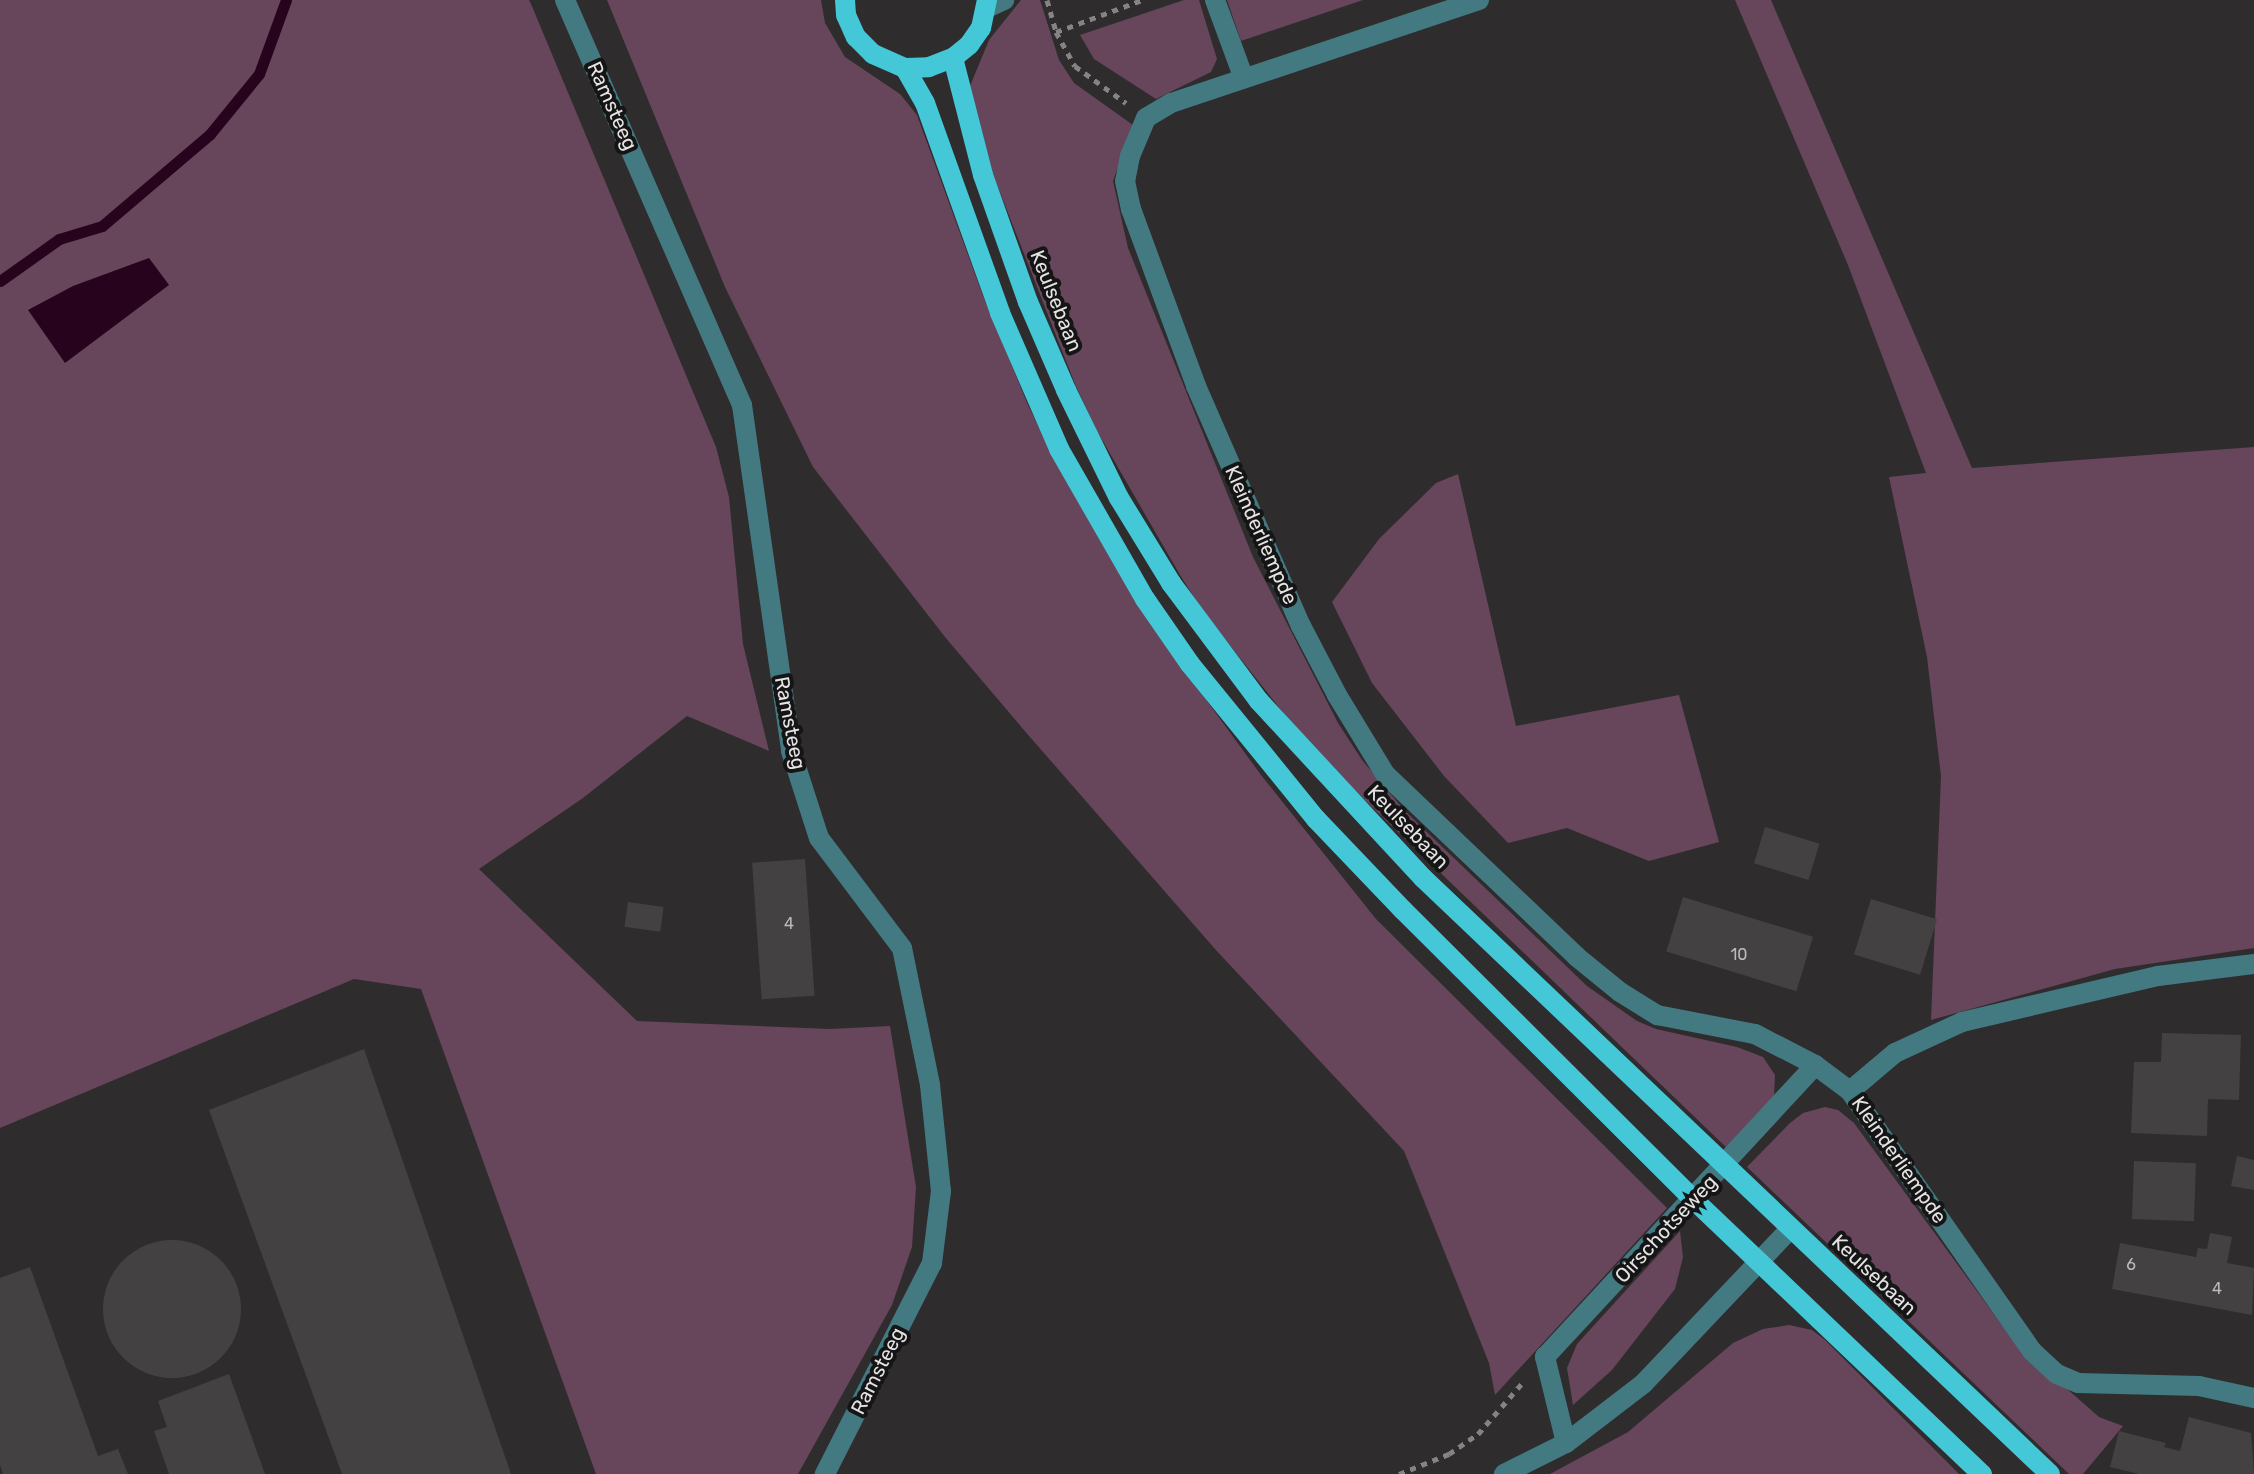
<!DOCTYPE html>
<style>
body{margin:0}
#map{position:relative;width:2254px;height:1474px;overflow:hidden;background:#2f2c2e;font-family:Rubik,sans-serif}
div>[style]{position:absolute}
.green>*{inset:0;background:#67455b}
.water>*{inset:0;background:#27031d}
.stream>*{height:11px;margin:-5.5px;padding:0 5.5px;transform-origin:5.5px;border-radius:5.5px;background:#27031d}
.building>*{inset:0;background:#444142;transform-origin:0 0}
.round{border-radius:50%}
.path>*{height:5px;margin-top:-2.5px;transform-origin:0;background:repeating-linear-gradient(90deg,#868385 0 6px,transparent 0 12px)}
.minor>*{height:20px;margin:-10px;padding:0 10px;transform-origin:10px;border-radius:10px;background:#437a82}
.major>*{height:20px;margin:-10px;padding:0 10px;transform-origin:10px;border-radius:10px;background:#44c7d6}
span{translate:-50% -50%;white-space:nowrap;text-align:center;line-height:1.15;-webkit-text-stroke:8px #161516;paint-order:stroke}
.number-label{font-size:16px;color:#bdbabc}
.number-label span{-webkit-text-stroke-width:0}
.street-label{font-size:20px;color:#e5e3e4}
</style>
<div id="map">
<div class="green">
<i style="clip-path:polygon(0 0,529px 0,531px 4px,716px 447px,729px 497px,743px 644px,769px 751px,687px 716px,583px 798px,479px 869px,637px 1021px,830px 1029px,890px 1026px,916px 1187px,912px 1247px,892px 1305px,798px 1474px,596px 1474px,421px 989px,354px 979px,0 1128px)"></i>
<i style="clip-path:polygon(607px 0,821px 0,825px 23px,845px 57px,900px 94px,917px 115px,983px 296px,1028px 405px,1052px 454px,1161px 638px,1261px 775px,1376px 919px,1667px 1208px,1495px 1395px,1489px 1363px,1404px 1151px,1215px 949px,1023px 729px,945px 637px,813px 467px,725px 287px)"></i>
<i style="clip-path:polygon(1021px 0,1040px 0,1059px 60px,1074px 83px,1133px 125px,1113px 181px,1128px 248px,1253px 557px,1338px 723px,1362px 760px,1405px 811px,1587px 986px,1637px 1021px,1656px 1029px,1737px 1047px,1763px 1057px,1775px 1075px,1774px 1097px,1729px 1150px,1348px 784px,1297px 730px,1202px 610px,1180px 575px,1097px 431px,1075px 384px,992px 172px,970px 86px,989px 40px)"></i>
<i style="clip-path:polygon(1184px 0,1199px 0,1217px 59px,1211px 72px,1156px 99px,1094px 59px,1080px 35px)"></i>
<i style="clip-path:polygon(1227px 0,1363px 0,1241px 41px)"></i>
<i style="clip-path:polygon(1735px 0,1771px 0,1972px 468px,2254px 447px,2254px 948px,2115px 969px,1931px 1020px,1941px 776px,1927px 657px,1889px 477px,1926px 473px,1848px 265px)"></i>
<i style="clip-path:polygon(1458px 474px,1516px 726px,1679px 695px,1719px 842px,1649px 861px,1567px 828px,1508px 843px,1444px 776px,1372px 683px,1332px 602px,1379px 539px,1436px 483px)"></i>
<i style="clip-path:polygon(1825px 1107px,1838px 1110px,1854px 1123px,2015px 1343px,2099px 1417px,2123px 1426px,2083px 1474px,2069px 1474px,1747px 1167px,1790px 1123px,1803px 1113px)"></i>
<i style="clip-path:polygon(1680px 1231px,1683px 1257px,1675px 1289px,1612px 1370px,1573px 1405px,1567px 1368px,1577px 1344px)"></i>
<i style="clip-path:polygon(1789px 1325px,1812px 1330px,1825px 1340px,1959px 1474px,1550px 1474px,1628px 1432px,1733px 1343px,1763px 1329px)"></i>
</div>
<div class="water">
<i style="clip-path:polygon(149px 258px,169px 285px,65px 363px,28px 310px,73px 286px)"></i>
</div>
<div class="stream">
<i style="left:0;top:281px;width:72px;rotate:-35.4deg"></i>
<i style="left:59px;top:239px;width:45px;rotate:-16.8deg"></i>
<i style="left:102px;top:226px;width:142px;rotate:-40.4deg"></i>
<i style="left:210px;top:134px;width:77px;rotate:-50.8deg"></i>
<i style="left:259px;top:74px;width:79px;rotate:-70deg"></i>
</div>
<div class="building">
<i style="left:1765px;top:827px;width:57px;height:38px;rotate:17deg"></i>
<i style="left:805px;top:859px;width:137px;height:53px;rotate:86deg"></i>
<i style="left:1683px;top:897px;width:136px;height:57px;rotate:17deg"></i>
<i style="left:1871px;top:899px;width:69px;height:58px;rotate:17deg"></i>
<i style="left:628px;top:902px;width:36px;height:25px;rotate:8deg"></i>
<i style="clip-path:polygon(2162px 1033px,2241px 1035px,2239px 1100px,2208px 1099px,2207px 1136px,2131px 1133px,2134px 1062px,2161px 1062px)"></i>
<i style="clip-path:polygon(364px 1049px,511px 1474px,342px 1474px,209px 1110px)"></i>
<i style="clip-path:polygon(2237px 1156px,2254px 1160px,2254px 1190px,2231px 1186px)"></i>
<i style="left:2134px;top:1161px;width:62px;height:58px;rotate:2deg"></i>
<i style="clip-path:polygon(2210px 1233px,2232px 1237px,2227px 1263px,2254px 1268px,2252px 1315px,2112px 1289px,2120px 1243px,2196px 1257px,2198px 1248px,2207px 1249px)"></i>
<i class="round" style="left:103px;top:1240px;width:138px;height:138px"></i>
<i style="clip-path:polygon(30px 1267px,98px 1456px,118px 1449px,128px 1474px,3px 1474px,0 1465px,0 1278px)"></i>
<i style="clip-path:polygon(229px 1374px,265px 1474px,169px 1474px,154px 1431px,167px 1427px,158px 1401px)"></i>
<i style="clip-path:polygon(2189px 1417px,2251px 1433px,2254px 1474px,2139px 1474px,2110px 1467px,2119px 1431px,2166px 1443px,2164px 1447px,2180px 1451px)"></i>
</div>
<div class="path">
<i style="left:1047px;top:0;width:33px;rotate:74deg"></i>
<i style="left:1056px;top:32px;width:39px;rotate:61deg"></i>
<i style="left:1075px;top:66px;width:63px;rotate:36deg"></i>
<i style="left:1056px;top:32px;width:92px;rotate:-20.4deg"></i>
<i style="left:1399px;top:1474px;width:54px;rotate:-21.8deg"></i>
<i style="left:1449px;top:1454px;width:35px;rotate:-35deg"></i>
<i style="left:1478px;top:1434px;width:70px;rotate:-49deg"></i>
</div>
<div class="minor">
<i style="left:565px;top:0;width:442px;rotate:66.4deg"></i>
<i style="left:742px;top:405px;width:349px;rotate:81.9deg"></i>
<i style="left:791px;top:751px;width:91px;rotate:72.2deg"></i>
<i style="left:819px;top:838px;width:138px;rotate:53deg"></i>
<i style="left:902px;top:948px;width:140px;rotate:78.4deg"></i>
<i style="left:930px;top:1085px;width:107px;rotate:84.1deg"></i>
<i style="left:941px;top:1191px;width:73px;rotate:97.1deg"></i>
<i style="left:932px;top:1263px;width:237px;rotate:116.9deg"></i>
<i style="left:1215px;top:0;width:81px;rotate:69.8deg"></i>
<i style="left:1479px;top:0;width:325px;rotate:161.5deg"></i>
<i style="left:1171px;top:103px;width:29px;rotate:149deg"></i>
<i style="left:1146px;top:118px;width:41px;rotate:112.8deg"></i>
<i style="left:1130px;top:156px;width:25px;rotate:101deg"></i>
<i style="left:1125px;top:181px;width:29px;rotate:78deg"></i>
<i style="left:1131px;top:209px;width:189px;rotate:69.8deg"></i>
<i style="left:1196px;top:386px;width:262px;rotate:66.4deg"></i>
<i style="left:1301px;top:626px;width:78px;rotate:62.4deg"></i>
<i style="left:1337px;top:695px;width:92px;rotate:58.7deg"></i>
<i style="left:1385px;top:774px;width:265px;rotate:43.6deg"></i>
<i style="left:1577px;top:957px;width:55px;rotate:39.1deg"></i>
<i style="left:1620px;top:992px;width:44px;rotate:31.9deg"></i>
<i style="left:1657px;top:1015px;width:100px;rotate:11deg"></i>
<i style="left:1755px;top:1034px;width:68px;rotate:27.3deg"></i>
<i style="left:1815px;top:1065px;width:44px;rotate:36.6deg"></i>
<i style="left:1850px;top:1091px;width:317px;rotate:55deg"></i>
<i style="left:2032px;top:1351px;width:34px;rotate:43deg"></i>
<i style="left:2057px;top:1374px;width:23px;rotate:23deg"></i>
<i style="left:2078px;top:1383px;width:121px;rotate:1.4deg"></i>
<i style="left:2199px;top:1386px;width:56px;rotate:12.3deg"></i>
<i style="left:987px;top:8px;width:19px;rotate:-25deg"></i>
<i style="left:1850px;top:1091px;width:59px;rotate:-40.2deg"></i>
<i style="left:1895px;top:1053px;width:74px;rotate:-24.8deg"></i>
<i style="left:1962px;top:1022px;width:201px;rotate:-13.2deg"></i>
<i style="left:2158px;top:976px;width:97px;rotate:-7.1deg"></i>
<i style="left:1566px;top:1443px;width:89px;rotate:-103.7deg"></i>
<i style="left:1545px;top:1357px;width:398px;rotate:-47.2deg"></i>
<i style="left:1504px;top:1474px;width:69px;rotate:-26.6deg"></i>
<i style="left:1566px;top:1443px;width:97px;rotate:-37.5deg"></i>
<i style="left:1643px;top:1384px;width:214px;rotate:-46.5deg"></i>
</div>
<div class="major">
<i style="left:845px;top:0;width:15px;rotate:86deg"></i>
<i style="left:846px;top:15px;width:24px;rotate:66deg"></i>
<i style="left:856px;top:37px;width:24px;rotate:45deg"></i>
<i style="left:873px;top:54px;width:35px;rotate:24deg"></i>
<i style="left:905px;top:68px;width:24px;rotate:-2deg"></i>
<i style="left:929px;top:67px;width:26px;rotate:-21deg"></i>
<i style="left:953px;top:58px;width:21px;rotate:-39deg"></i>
<i style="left:969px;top:45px;width:21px;rotate:-55deg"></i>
<i style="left:981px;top:28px;width:29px;rotate:-78deg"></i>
<i style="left:953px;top:58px;width:121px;rotate:75.6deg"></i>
<i style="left:983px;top:175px;width:135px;rotate:70.5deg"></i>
<i style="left:1028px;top:302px;width:96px;rotate:66.6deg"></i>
<i style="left:1066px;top:390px;width:120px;rotate:63.9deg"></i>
<i style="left:1119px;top:498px;width:100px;rotate:58.5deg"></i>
<i style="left:1171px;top:583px;width:147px;rotate:53.3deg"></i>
<i style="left:1259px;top:701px;width:241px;rotate:47.2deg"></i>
<i style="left:1423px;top:878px;width:865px;rotate:43.55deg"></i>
<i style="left:905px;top:68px;width:40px;rotate:60.3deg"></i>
<i style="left:925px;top:103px;width:223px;rotate:70.3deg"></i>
<i style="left:1000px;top:313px;width:148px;rotate:66.5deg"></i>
<i style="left:1059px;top:449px;width:173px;rotate:60.2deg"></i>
<i style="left:1145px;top:599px;width:79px;rotate:55.3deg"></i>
<i style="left:1190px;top:664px;width:200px;rotate:50.9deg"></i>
<i style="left:1316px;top:819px;width:126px;rotate:46.3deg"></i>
<i style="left:1403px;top:910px;width:411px;rotate:44.9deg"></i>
<i style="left:1694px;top:1200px;width:398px;rotate:43.6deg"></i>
</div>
<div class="number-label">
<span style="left:789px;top:924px">4</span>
<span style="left:1739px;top:955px">10</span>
<span style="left:2131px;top:1265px">6</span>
<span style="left:2217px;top:1289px">4</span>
</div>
<div class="street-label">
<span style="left:612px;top:106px;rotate:66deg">Ramsteeg</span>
<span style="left:1056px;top:301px;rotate:68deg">Keulsebaan</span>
<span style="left:1261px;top:535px;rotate:66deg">Kleinderliempde</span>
<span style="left:790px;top:723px;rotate:79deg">Ramsteeg</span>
<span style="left:1408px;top:827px;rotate:46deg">Keulsebaan</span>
<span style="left:1899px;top:1160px;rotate:55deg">Kleinderliempde</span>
<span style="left:1666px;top:1229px;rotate:-47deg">Oirschotseweg</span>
<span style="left:1874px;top:1275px;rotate:43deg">Keulsebaan</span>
<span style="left:878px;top:1371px;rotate:-63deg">Ramsteeg</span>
</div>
</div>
